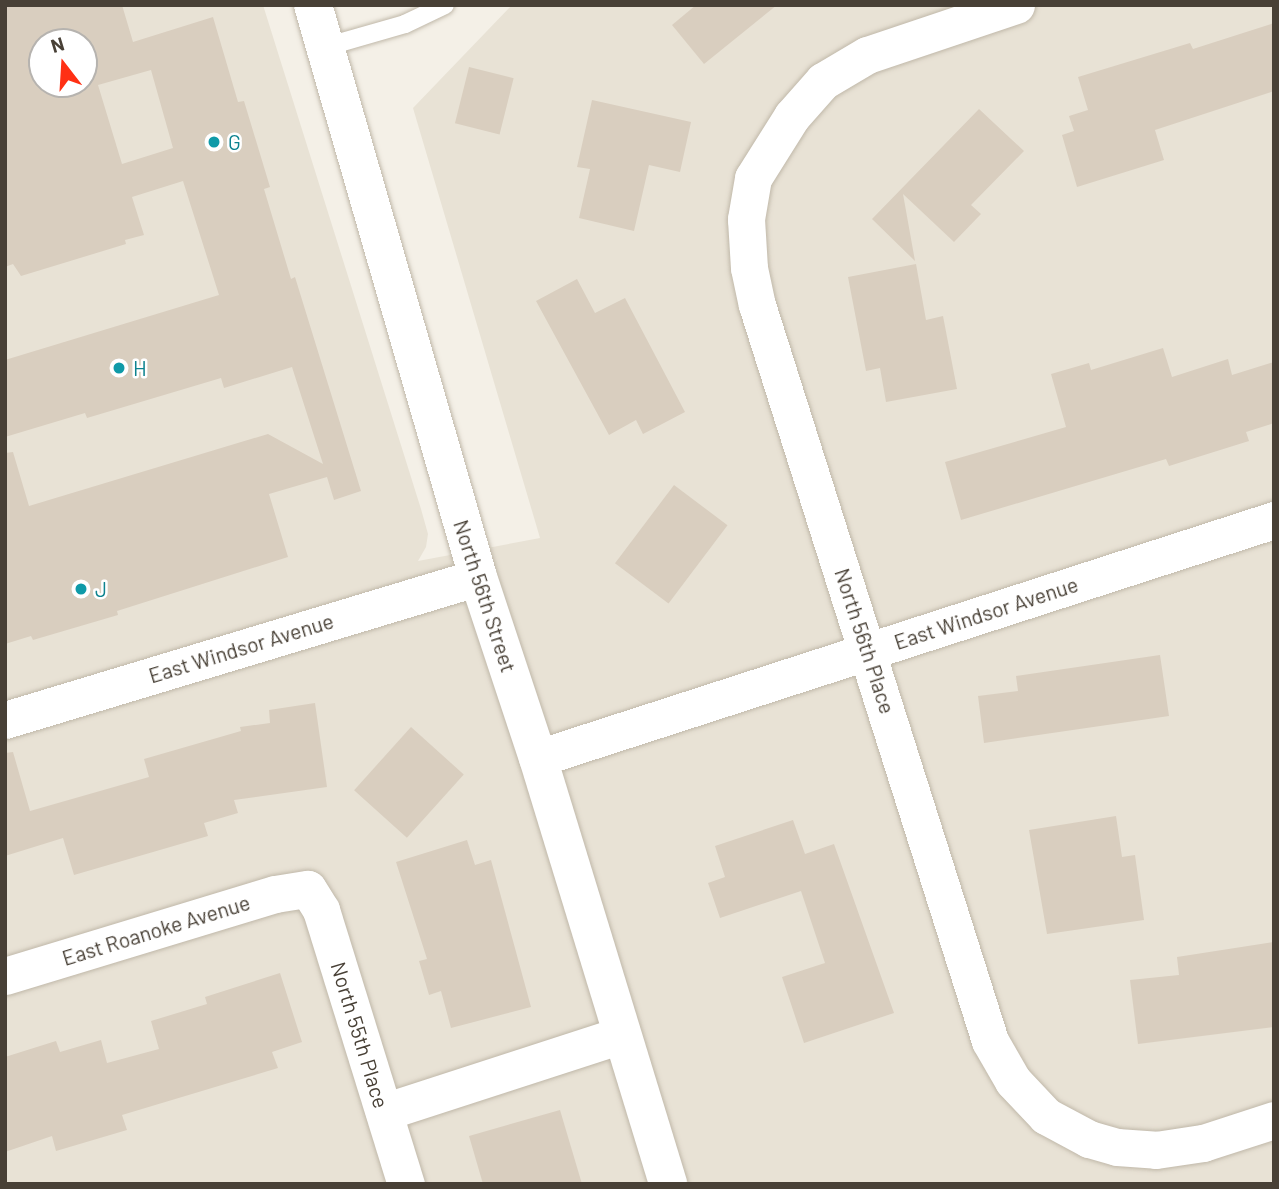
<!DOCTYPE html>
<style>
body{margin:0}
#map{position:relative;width:1279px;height:1189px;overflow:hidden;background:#f4f0e7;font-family:Barlow,sans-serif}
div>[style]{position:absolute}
.residential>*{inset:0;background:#e8e2d5}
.building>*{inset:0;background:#d9cebf;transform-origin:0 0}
.roads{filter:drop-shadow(0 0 2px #c0b8a9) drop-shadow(0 0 2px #c0b8a9)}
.service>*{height:18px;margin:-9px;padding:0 9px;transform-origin:9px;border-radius:9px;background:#fff}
.minor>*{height:37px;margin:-18.5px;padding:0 18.5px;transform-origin:18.5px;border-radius:18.5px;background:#fff}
.tertiary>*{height:38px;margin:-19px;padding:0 19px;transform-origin:19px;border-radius:19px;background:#fff}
.dots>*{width:19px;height:19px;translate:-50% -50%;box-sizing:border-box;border:4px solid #fff;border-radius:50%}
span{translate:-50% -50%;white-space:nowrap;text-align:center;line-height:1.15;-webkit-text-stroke:5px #fff;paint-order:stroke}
.culture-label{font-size:21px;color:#0d838f}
.left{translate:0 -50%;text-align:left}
.street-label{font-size:21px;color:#484036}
.frame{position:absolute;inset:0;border:7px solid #484036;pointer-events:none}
.north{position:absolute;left:28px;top:28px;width:70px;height:70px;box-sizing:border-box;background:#fff;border:2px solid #b6b3af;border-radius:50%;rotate:343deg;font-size:19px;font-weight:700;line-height:28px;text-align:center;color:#484036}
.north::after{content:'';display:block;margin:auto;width:24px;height:32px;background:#ff3014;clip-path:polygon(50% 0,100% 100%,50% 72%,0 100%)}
</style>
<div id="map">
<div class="residential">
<i style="clip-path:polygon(evenodd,5px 5px,263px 5px,421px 509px,428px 534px,426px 547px,418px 561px,540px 538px,413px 108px,512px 5px,1274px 5px,1274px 1184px,5px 1184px,5px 5px,42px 42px,84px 42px,84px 84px,42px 84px,42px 42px)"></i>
</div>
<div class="building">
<i style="clip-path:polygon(evenodd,5px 5px,122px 5px,133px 42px,213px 17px,238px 102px,244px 101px,270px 187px,264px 189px,291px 279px,295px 277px,361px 491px,334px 500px,327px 477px,269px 494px,288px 557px,117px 611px,118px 615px,33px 640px,31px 636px,5px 644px,5px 453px,13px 452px,29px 506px,268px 434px,323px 464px,292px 367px,224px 388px,221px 378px,87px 418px,85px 413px,5px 437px,5px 360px,219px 295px,183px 181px,132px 197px,144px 235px,125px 240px,126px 244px,21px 276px,13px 264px,5px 267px,5px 5px,42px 42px,84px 42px,84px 84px,42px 84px,42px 42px,5px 5px,151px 70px,173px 148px,122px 164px,98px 85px,151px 70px)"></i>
<i style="clip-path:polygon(696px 5px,777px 5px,704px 64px,672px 25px)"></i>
<i style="clip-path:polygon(1274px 23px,1274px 91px,1155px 130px,1164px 160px,1077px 187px,1062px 135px,1074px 131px,1069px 116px,1088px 110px,1078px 77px,1190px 43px,1193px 49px)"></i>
<i style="left:469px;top:67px;width:46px;height:58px;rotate:14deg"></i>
<i style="clip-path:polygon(592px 100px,691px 122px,680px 172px,649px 165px,634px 231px,579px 218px,590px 169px,577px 167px)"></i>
<i style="clip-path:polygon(979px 109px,1024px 151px,971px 205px,981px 214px,954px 242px,903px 194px,915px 261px,872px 219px)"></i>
<i style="clip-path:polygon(916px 264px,926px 320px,943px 316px,957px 389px,886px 402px,880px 368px,866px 371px,848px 277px)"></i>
<i style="clip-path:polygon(577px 279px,595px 313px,625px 298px,685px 412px,643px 434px,636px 420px,609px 435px,536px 301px)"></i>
<i style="clip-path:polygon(1163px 348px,1172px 377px,1228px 359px,1232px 375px,1274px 362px,1274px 423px,1246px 432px,1249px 441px,1169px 466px,1166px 459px,961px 520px,945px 462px,1066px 427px,1051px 374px,1089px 363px,1091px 370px)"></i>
<i style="left:674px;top:485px;width:67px;height:98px;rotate:37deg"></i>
<i style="clip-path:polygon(1160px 655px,1169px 716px,984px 743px,978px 696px,1018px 691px,1016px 676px)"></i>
<i style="clip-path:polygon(315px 703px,327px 787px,234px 800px,238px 813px,204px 823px,208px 836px,74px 875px,63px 838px,5px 856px,5px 753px,13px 752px,30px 811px,149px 777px,144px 759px,241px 731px,240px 727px,270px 723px,269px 710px)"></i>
<i style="left:411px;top:727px;width:71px;height:85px;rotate:42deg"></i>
<i style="clip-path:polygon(1116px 816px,1122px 857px,1135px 855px,1144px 920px,1047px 934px,1029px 830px)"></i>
<i style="clip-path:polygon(793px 820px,805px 854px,834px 844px,894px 1013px,804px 1043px,782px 977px,825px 963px,801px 891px,720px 918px,708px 883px,725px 877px,715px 846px)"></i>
<i style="clip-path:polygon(467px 840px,475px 865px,491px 860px,531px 1007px,451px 1028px,441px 991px,429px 995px,419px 961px,427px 959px,396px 862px)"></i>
<i style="clip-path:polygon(1274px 942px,1274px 1027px,1138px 1044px,1130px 980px,1179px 975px,1177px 957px)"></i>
<i style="clip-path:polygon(280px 973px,302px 1042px,272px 1052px,278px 1068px,122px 1115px,127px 1130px,56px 1151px,52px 1136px,5px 1152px,5px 1057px,56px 1041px,60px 1052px,101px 1040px,107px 1063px,159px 1049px,151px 1021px,207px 1004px,205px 997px)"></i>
<i style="clip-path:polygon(560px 1110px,582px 1184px,483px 1184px,469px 1136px)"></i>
</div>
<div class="roads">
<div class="service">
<i style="left:325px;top:47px;width:83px;rotate:-16deg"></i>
<i style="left:405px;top:24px;width:44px;rotate:-25.4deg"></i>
</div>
<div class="minor">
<i style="left:1016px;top:5px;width:157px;rotate:161.4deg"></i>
<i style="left:867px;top:55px;width:51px;rotate:149.4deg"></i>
<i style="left:823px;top:81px;width:47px;rotate:131.5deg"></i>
<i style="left:792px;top:116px;width:73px;rotate:122.2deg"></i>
<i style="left:753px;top:178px;width:42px;rotate:99.7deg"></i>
<i style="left:746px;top:219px;width:49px;rotate:86.5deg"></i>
<i style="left:749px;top:268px;width:38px;rotate:78deg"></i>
<i style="left:757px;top:305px;width:772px;rotate:72.43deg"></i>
<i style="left:990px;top:1041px;width:46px;rotate:60.1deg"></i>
<i style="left:1013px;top:1081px;width:48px;rotate:46.7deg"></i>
<i style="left:1046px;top:1116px;width:49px;rotate:28.1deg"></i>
<i style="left:1089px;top:1139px;width:29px;rotate:16deg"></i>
<i style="left:1117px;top:1147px;width:39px;rotate:4deg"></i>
<i style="left:1156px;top:1150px;width:48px;rotate:-8.5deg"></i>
<i style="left:1203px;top:1143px;width:75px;rotate:-17.9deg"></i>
<i style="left:5px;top:720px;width:494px;rotate:-16.8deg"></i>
<i style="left:538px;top:758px;width:774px;rotate:-17.92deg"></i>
<i style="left:5px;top:976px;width:282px;rotate:-16.9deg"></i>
<i style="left:275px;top:894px;width:33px;rotate:-9deg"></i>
<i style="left:308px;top:889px;width:25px;rotate:58deg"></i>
<i style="left:321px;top:910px;width:287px;rotate:72.8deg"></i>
<i style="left:384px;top:1112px;width:249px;rotate:-18deg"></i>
</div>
<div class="tertiary">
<i style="left:313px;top:5px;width:595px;rotate:73.91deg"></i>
<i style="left:478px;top:577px;width:191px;rotate:71.7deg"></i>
<i style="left:538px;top:758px;width:445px;rotate:73deg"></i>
</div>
</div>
<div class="dots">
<i style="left:214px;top:142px;background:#0f9aa8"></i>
<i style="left:119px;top:368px;background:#0f9aa8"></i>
<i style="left:81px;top:589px;background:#0f9aa8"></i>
</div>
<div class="culture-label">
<span class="left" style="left:228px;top:142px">G</span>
<span class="left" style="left:133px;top:368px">H</span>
<span class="left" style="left:95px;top:589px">J</span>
</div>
<div class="street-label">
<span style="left:485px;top:596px;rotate:72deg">North 56th Street</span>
<span style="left:986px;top:613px;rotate:-18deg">East Windsor Avenue</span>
<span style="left:865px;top:641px;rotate:72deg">North 56th Place</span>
<span style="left:241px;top:648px;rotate:-17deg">East Windsor Avenue</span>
<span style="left:156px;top:930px;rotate:-17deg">East Roanoke Avenue</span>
<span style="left:360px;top:1035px;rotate:73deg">North 55th Place</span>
</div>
<div class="frame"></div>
<div class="north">N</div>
</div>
